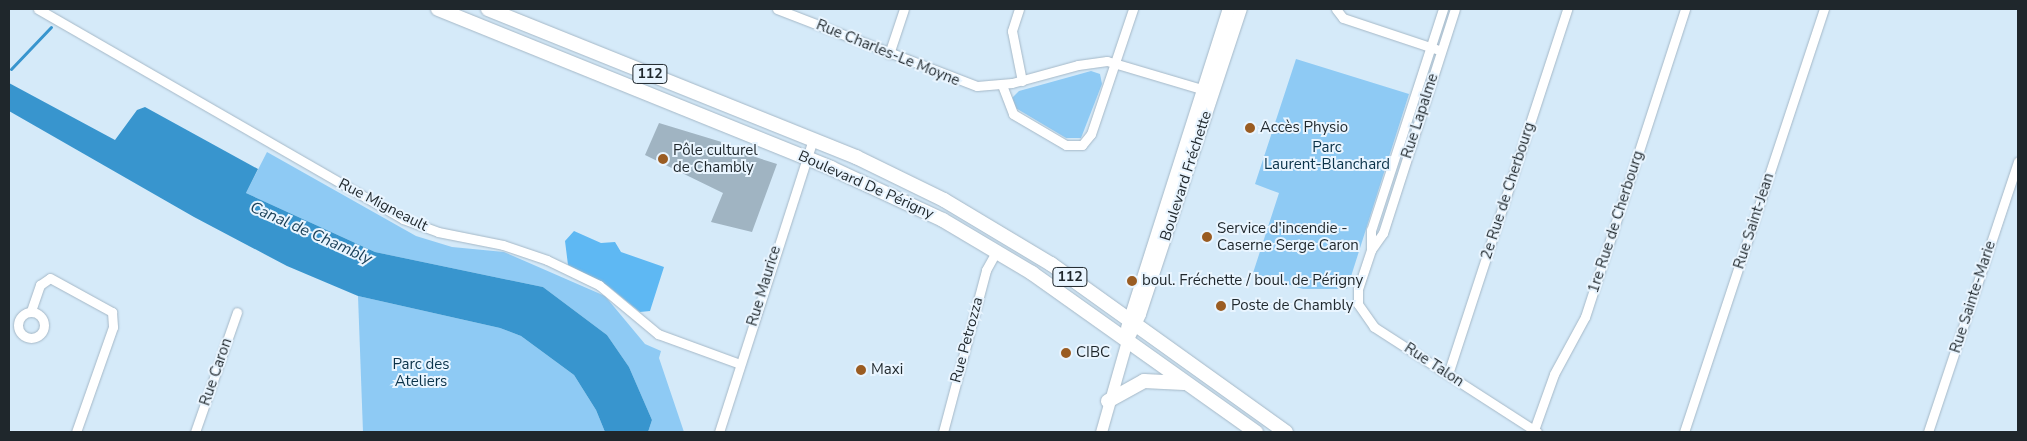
<!DOCTYPE html>
<meta charset="utf-8">
<style>
body{margin:0}
#map{position:relative;width:2027px;height:441px;overflow:hidden;background:#d5eaf9;font-family:"Nunito Sans",sans-serif}
div>[style]{position:absolute}
.green>*{inset:0;background:#8ecaf4}
.forest>*{inset:0;background:#5eb8f3}
.water>*{inset:0;background:#3895ce}
.stream>*{height:3px;margin:-1.5px;padding:0 1.5px;transform-origin:1.5px;border-radius:1.5px;background:#3895ce}
.building>*{inset:0;background:#a0b4c2}
.roads{filter:drop-shadow(0 0 1px #a5b8c7) drop-shadow(0 0 1px #a5b8c7)}
.minor>*{height:9px;margin:-4.5px;padding:0 4.5px;transform-origin:4.5px;border-radius:4.5px;background:#fff}
.minor>.ring{margin:-4.5px;padding:0;box-sizing:content-box;background:none;border:9px solid #fff;border-radius:50%}
.tertiary>*{height:11px;margin:-5.5px;padding:0 5.5px;transform-origin:5.5px;border-radius:5.5px;background:#fff}
.secondary>*{height:12px;margin:-6px;padding:0 6px;transform-origin:6px;border-radius:6px;background:#fff}
.primary>*{height:14px;margin:-7px;padding:0 7px;transform-origin:7px;border-radius:7px;background:#fff}
.dots>*{width:14px;height:14px;translate:-50% -50%;box-sizing:border-box;border:2px solid #e9f5ff;border-radius:50%}
span{translate:-50% -50%;white-space:nowrap;text-align:center;line-height:1.15;-webkit-text-stroke:4px #e9f5ff;paint-order:stroke}
.shield-label span{padding:1px 4px;background:#e9f5ff;border:1px solid;border-radius:4px;-webkit-text-stroke-width:0}
.shield-label{font-size:14px;color:#1f272c;font-weight:700}
.street-label{font-size:15px;color:#1f272c}
.poi-label{font-size:15px;color:#1f272c}
.left{translate:0 -50%;text-align:left}
.park-label{font-size:15px;color:#0a3249}
.water-label{font-size:16px;color:#193f57;font-style:italic}
.frame{position:absolute;inset:0;border:10px solid #1f272c;pointer-events:none}
</style>
<div id="map">
<div class="green">
<i style="clip-path:polygon(1296px 59px,1409px 94px,1347px 289px,1303px 289px,1253px 273px,1279px 193px,1255px 184px)"></i>
<i style="clip-path:polygon(1091px 71px,1100px 74px,1102px 84px,1081px 138px,1066px 138px,1014px 107px,1012px 98px,1019px 91px)"></i>
<i style="clip-path:polygon(267px 152px,416px 236px,452px 247px,504px 252px,605px 296px,645px 344px,661px 351px,659px 358px,684px 432px,648px 432px,652px 420px,629px 367px,607px 335px,543px 287px,375px 252px,246px 193px)"></i>
<i style="clip-path:polygon(358px 296px,500px 328px,521px 336px,574px 375px,596px 410px,605px 432px,363px 432px)"></i>
</div>
<div class="forest">
<i style="clip-path:polygon(574px 231px,601px 243px,615px 242px,621px 252px,664px 267px,650px 311px,640px 312px,608px 286px,568px 265px,565px 241px)"></i>
</div>
<div class="water">
<i style="clip-path:polygon(9px 83px,115px 140px,137px 110px,145px 107px,258px 169px,246px 193px,375px 252px,543px 287px,607px 335px,629px 367px,652px 420px,648px 432px,605px 432px,596px 410px,574px 375px,521px 336px,500px 328px,358px 296px,287px 266px,194px 217px,9px 111px)"></i>
</div>
<div class="stream">
<i style="left:11px;top:69px;width:58px;rotate:-46.4deg"></i>
</div>
<div class="building">
<i style="clip-path:polygon(659px 123px,748px 150px,746px 154px,777px 164px,752px 232px,711px 222px,723px 193px,645px 155px)"></i>
</div>
<div class="roads">
<div class="minor">
<i style="left:38px;top:9px;width:421px;rotate:29.9deg"></i>
<i style="left:403px;top:219px;width:37px;rotate:20deg"></i>
<i style="left:438px;top:232px;width:66px;rotate:11.3deg"></i>
<i style="left:503px;top:245px;width:46px;rotate:18.8deg"></i>
<i style="left:547px;top:260px;width:58px;rotate:25.7deg"></i>
<i style="left:599px;top:285px;width:77px;rotate:39.7deg"></i>
<i style="left:658px;top:334px;width:87px;rotate:20.1deg"></i>
<i style="left:777px;top:9px;width:214px;rotate:21.1deg"></i>
<i style="left:977px;top:86px;width:35px;rotate:-5deg"></i>
<i style="left:1012px;top:83px;width:68px;rotate:-15.3deg"></i>
<i style="left:1078px;top:65px;width:29px;rotate:-8deg"></i>
<i style="left:1107px;top:61px;width:105px;rotate:16.5deg"></i>
<i style="left:1019px;top:9px;width:23px;rotate:108deg"></i>
<i style="left:1012px;top:31px;width:51px;rotate:78.7deg"></i>
<i style="left:1336px;top:9px;width:11px;rotate:52deg"></i>
<i style="left:1343px;top:18px;width:98px;rotate:18.4deg"></i>
<i style="left:1443px;top:9px;width:232px;rotate:108deg"></i>
<i style="left:1371px;top:230px;width:20px;rotate:90deg"></i>
<i style="left:1371px;top:250px;width:41px;rotate:108.4deg"></i>
<i style="left:1358px;top:289px;width:15px;rotate:90deg"></i>
<i style="left:1358px;top:304px;width:28px;rotate:55deg"></i>
<i style="left:1374px;top:327px;width:194px;rotate:32.8deg"></i>
<i style="left:889px;top:54px;width:47px;rotate:-71.6deg"></i>
<i style="left:1002px;top:85px;width:31px;rotate:69deg"></i>
<i style="left:1013px;top:114px;width:61px;rotate:30.3deg"></i>
<i style="left:1066px;top:145px;width:16px"></i>
<i style="left:1082px;top:145px;width:14px;rotate:-51deg"></i>
<i style="left:1091px;top:134px;width:132px;rotate:-71.4deg"></i>
<i style="left:1371px;top:250px;width:21px;rotate:-55deg"></i>
<i style="left:1383px;top:233px;width:235px;rotate:-72.2deg"></i>
<i style="left:31px;top:311px;width:28px;rotate:-71deg"></i>
<i style="left:40px;top:285px;width:12px;rotate:-35deg"></i>
<i style="left:50px;top:278px;width:71px;rotate:28.7deg"></i>
<i style="left:112px;top:312px;width:15px;rotate:86deg"></i>
<i style="left:113px;top:327px;width:111px;rotate:109.4deg"></i>
<i class="ring" style="left:18px;top:312px;width:17px;height:17px"></i>
<i style="left:1448px;top:374px;width:384px;rotate:-71.9deg"></i>
<i style="left:1534px;top:430px;width:59px;rotate:-70.3deg"></i>
<i style="left:1554px;top:374px;width:65px;rotate:-61.5deg"></i>
<i style="left:1585px;top:317px;width:324px;rotate:-72deg"></i>
<i style="left:195px;top:432px;width:127px;rotate:-70.7deg"></i>
<i style="left:719px;top:432px;width:307px;rotate:-72.2deg"></i>
<i style="left:943px;top:432px;width:168px;rotate:-75.1deg"></i>
<i style="left:986px;top:270px;width:23px;rotate:-61deg"></i>
<i style="left:1684px;top:432px;width:446px;rotate:-71.7deg"></i>
<i style="left:1928px;top:432px;width:285px;rotate:-71.6deg"></i>
</div>
<div class="tertiary">
<i style="left:1101px;top:432px;width:95px;rotate:-74.1deg"></i>
</div>
<div class="secondary">
<i style="left:1127px;top:328px;width:335px;rotate:-72.3deg"></i>
<i style="left:1127px;top:341px;width:30px;rotate:-64deg"></i>
<i style="left:1140px;top:314px;width:321px;rotate:-71.7deg"></i>
</div>
<div class="primary">
<i style="left:438px;top:9px;width:424px;rotate:22deg"></i>
<i style="left:831px;top:168px;width:123px;rotate:24.9deg"></i>
<i style="left:943px;top:220px;width:104px;rotate:30.8deg"></i>
<i style="left:1032px;top:273px;width:275px;rotate:35.4deg"></i>
<i style="left:488px;top:9px;width:397px;rotate:21.9deg"></i>
<i style="left:856px;top:157px;width:98px;rotate:26deg"></i>
<i style="left:944px;top:200px;width:125px;rotate:30.9deg"></i>
<i style="left:1051px;top:264px;width:289px;rotate:35.6deg"></i>
<i style="left:1108px;top:401px;width:41px;rotate:-29.1deg"></i>
<i style="left:1144px;top:381px;width:40px;rotate:2.9deg"></i>
</div>
</div>
<div class="dots">
<i style="left:1250px;top:128px;background:#9a5c22"></i>
<i style="left:663px;top:159px;background:#9a5c22"></i>
<i style="left:1207px;top:237px;background:#9a5c22"></i>
<i style="left:1132px;top:281px;background:#9a5c22"></i>
<i style="left:1221px;top:306px;background:#9a5c22"></i>
<i style="left:1066px;top:353px;background:#9a5c22"></i>
<i style="left:861px;top:370px;background:#9a5c22"></i>
</div>
<div class="shield-label">
<span style="left:650px;top:74px">112</span>
<span style="left:1070px;top:277px">112</span>
</div>
<div class="street-label">
<span style="left:888px;top:53px;rotate:22deg">Rue Charles-Le Moyne</span>
<span style="left:1420px;top:116px;rotate:-72deg">Rue Lapalme</span>
<span style="left:1186px;top:176px;rotate:-72deg">Boulevard Fréchette</span>
<span style="left:866px;top:185px;rotate:24deg">Boulevard De Périgny</span>
<span style="left:1508px;top:191px;rotate:-72deg">2e Rue de Cherbourg</span>
<span style="left:383px;top:205px;rotate:27deg">Rue Migneault</span>
<span style="left:1754px;top:221px;rotate:-72deg">Rue Saint-Jean</span>
<span style="left:1616px;top:222px;rotate:-72deg">1re Rue de Cherbourg</span>
<span style="left:764px;top:286px;rotate:-73deg">Rue Maurice</span>
<span style="left:1973px;top:297px;rotate:-72deg">Rue Sainte-Marie</span>
<span style="left:967px;top:340px;rotate:-75deg">Rue Petrozza</span>
<span style="left:1434px;top:365px;rotate:33deg">Rue Talon</span>
<span style="left:216px;top:372px;rotate:-71deg">Rue Caron</span>
</div>
<div class="poi-label">
<span class="left" style="left:1260px;top:128px">Accès Physio</span>
<span class="left" style="left:673px;top:159px">Pôle culturel<br>de Chambly</span>
<span class="left" style="left:1217px;top:237px">Service d'incendie -<br>Caserne Serge Caron</span>
<span class="left" style="left:1142px;top:281px">boul. Fréchette / boul. de Périgny</span>
<span class="left" style="left:1231px;top:306px">Poste de Chambly</span>
<span class="left" style="left:1076px;top:353px">CIBC</span>
<span class="left" style="left:871px;top:370px">Maxi</span>
</div>
<div class="park-label">
<span style="left:1327px;top:156px">Parc<br>Laurent-Blanchard</span>
<span style="left:421px;top:373px">Parc des<br>Ateliers</span>
</div>
<div class="water-label">
<span style="left:311px;top:233px;rotate:24deg">Canal de Chambly</span>
</div>
<div class="frame"></div>
</div>
